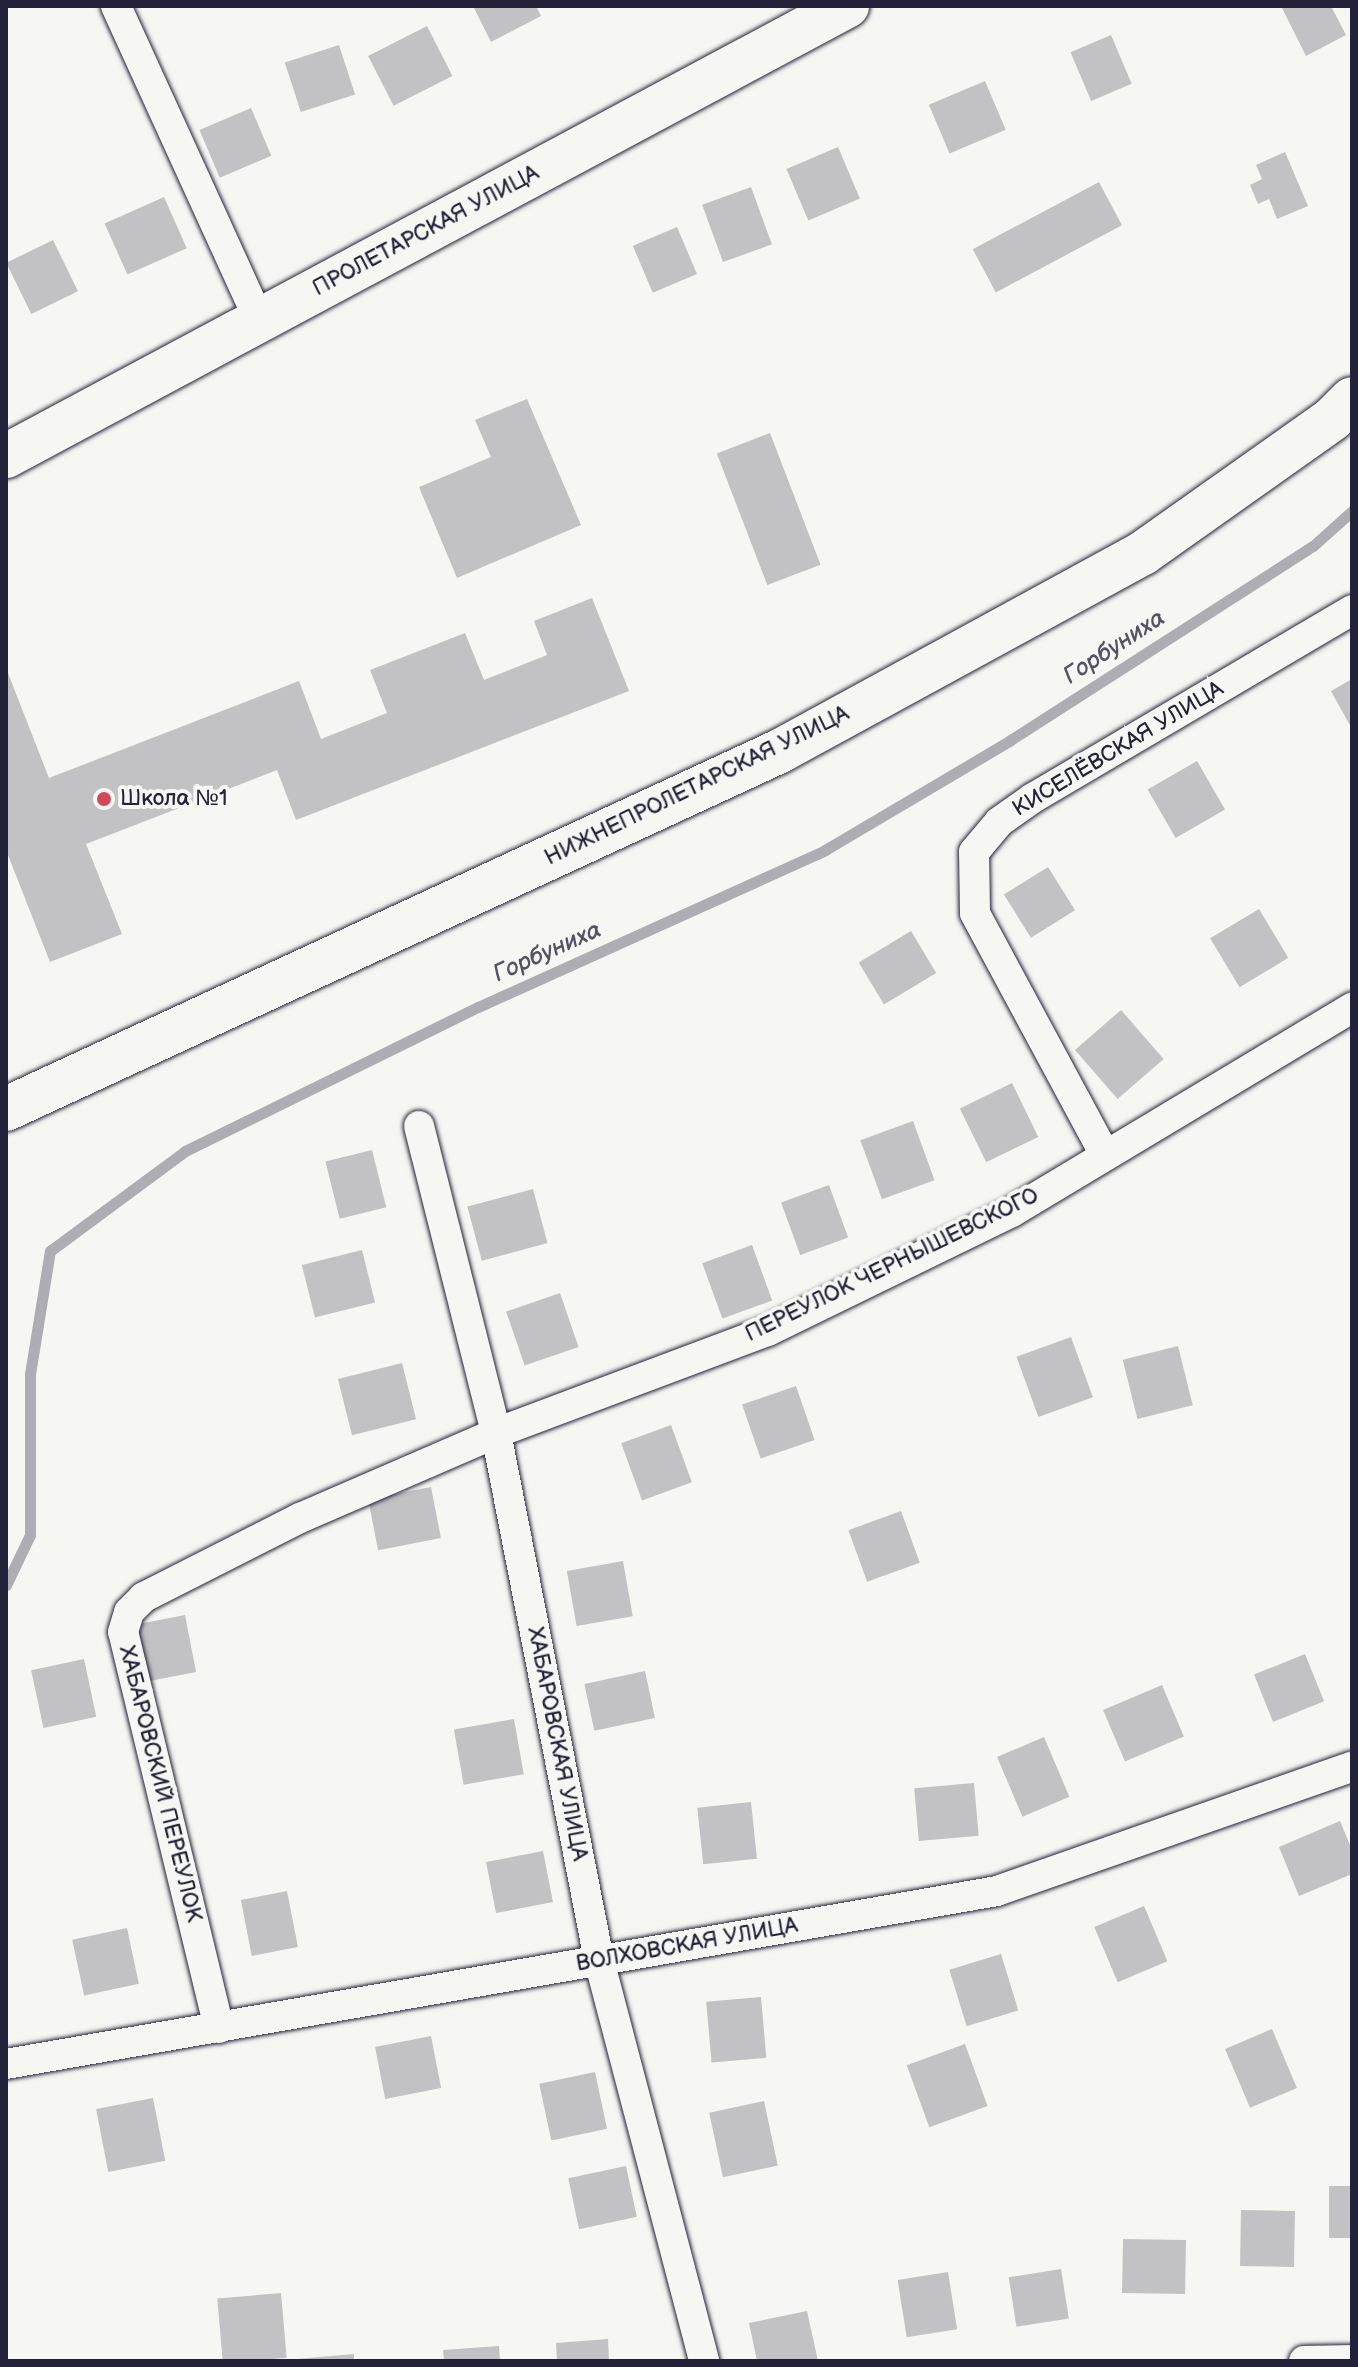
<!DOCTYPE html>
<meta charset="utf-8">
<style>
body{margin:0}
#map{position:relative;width:1358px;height:2367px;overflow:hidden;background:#f6f6f2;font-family:"Balsamiq Sans",sans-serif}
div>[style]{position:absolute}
.stream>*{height:11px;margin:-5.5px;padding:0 5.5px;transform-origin:5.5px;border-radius:5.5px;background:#adadb3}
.building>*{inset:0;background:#c2c2c4;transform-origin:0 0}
.roads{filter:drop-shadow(0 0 2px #22223b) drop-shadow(0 0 2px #22223b)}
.minor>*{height:30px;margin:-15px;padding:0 15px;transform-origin:15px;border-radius:15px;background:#f6f6f2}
.primary>*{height:44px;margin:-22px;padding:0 22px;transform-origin:22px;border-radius:22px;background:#f6f6f2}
.dots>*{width:22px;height:22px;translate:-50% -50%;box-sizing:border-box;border:4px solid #f6f6f2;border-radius:50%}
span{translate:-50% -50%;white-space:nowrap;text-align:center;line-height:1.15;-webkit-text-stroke:8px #f6f6f2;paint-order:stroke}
.street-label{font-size:22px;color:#22223b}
.poi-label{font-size:22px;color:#22223b}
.left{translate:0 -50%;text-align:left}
.water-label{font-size:24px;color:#535365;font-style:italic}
.frame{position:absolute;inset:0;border:8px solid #22223b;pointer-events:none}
</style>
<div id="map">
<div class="stream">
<i style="left:6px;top:1585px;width:55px;rotate:-64.4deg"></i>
<i style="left:30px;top:1535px;width:161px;rotate:-90deg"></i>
<i style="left:30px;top:1374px;width:125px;rotate:-80.8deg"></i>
<i style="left:50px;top:1251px;width:168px;rotate:-36.5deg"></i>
<i style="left:185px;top:1151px;width:326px;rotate:-26.2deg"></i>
<i style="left:478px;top:1007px;width:381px;rotate:-24.3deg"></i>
<i style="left:825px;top:850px;width:214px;rotate:-30.6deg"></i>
<i style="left:1009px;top:741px;width:361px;rotate:-32.7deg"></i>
<i style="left:1313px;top:546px;width:52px;rotate:-41.9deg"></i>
</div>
<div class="building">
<i style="clip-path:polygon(473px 6px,536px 6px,541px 16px,491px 42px)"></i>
<i style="clip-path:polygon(1281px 6px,1331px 6px,1346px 35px,1306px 56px)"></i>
<i style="left:427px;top:26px;width:56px;height:66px;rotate:63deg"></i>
<i style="left:1111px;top:35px;width:53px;height:44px;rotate:67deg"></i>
<i style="left:339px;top:45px;width:52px;height:57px;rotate:72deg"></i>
<i style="left:985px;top:81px;width:53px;height:61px;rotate:67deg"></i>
<i style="left:251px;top:108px;width:52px;height:56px;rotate:67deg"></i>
<i style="left:838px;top:147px;width:56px;height:56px;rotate:67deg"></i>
<i style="clip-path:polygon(1285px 152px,1308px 206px,1277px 219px,1269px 199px,1258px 204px,1250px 185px,1262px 179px,1256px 165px)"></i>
<i style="left:1099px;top:182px;width:49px;height:143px;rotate:62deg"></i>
<i style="left:751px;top:187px;width:61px;height:52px;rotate:70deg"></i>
<i style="left:164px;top:197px;width:56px;height:65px;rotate:66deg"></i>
<i style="left:677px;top:227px;width:51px;height:48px;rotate:67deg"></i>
<i style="left:53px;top:240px;width:57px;height:52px;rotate:64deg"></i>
<i style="clip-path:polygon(527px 399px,581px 525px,457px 578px,419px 487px,491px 457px,475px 420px)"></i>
<i style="left:770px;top:433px;width:141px;height:57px;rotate:69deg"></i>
<i style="clip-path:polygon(592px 598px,629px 691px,296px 820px,277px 770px,86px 844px,122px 934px,50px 962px,6px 850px,6px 668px,49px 778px,299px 681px,321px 739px,387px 713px,370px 670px,465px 633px,484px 680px,547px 655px,534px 621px)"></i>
<i style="clip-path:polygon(1352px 679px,1352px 729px,1331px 691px)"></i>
<i style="left:1197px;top:761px;width:56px;height:57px;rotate:60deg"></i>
<i style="left:1048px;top:867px;width:51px;height:52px;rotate:58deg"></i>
<i style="left:1259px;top:909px;width:57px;height:57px;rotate:59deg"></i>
<i style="left:911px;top:931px;width:49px;height:61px;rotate:59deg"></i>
<i style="left:1121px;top:1010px;width:65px;height:61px;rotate:49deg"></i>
<i style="left:1012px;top:1083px;width:60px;height:58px;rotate:64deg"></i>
<i style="left:913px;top:1121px;width:63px;height:56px;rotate:70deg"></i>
<i style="left:372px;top:1150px;width:59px;height:48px;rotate:76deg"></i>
<i style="left:829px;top:1185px;width:56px;height:51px;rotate:70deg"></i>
<i style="left:533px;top:1189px;width:56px;height:68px;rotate:75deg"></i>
<i style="left:752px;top:1245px;width:59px;height:53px;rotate:70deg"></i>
<i style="left:362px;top:1250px;width:54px;height:62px;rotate:76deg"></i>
<i style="left:560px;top:1293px;width:57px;height:57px;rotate:71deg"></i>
<i style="left:1071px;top:1337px;width:64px;height:58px;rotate:70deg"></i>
<i style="left:1178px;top:1346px;width:61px;height:57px;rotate:76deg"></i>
<i style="left:402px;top:1363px;width:58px;height:66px;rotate:76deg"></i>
<i style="left:796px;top:1386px;width:57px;height:57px;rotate:71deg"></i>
<i style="left:671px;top:1425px;width:61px;height:53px;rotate:70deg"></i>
<i style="left:431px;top:1487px;width:52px;height:64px;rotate:79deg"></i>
<i style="left:901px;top:1511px;width:55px;height:56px;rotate:70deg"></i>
<i style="left:623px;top:1561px;width:56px;height:57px;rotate:80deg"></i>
<i style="left:185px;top:1615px;width:58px;height:51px;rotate:79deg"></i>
<i style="left:1305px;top:1654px;width:51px;height:55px;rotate:68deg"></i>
<i style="left:84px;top:1659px;width:59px;height:54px;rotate:78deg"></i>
<i style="left:645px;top:1671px;width:48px;height:62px;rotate:78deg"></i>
<i style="left:1162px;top:1685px;width:56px;height:64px;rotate:67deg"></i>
<i style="left:514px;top:1719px;width:56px;height:61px;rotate:80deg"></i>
<i style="left:1044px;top:1737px;width:65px;height:51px;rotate:67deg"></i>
<i style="left:974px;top:1783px;width:53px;height:60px;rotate:85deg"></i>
<i style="left:751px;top:1802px;width:57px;height:54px;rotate:84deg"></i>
<i style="clip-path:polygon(1340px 1821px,1352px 1850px,1352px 1874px,1299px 1896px,1279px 1847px)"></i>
<i style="left:543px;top:1851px;width:52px;height:58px;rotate:79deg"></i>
<i style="left:287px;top:1891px;width:57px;height:47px;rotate:79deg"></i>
<i style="left:1144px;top:1906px;width:60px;height:54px;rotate:67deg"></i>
<i style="left:127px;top:1928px;width:57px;height:56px;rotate:78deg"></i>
<i style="left:1001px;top:1954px;width:59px;height:54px;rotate:73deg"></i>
<i style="left:761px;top:1997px;width:61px;height:55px;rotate:85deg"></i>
<i style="left:1272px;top:2029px;width:64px;height:51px;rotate:67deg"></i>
<i style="left:431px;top:2036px;width:53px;height:57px;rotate:79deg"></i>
<i style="left:965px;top:2044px;width:66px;height:62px;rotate:70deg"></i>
<i style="left:595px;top:2072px;width:58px;height:57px;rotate:78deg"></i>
<i style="left:153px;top:2098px;width:64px;height:58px;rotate:79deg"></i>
<i style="left:764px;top:2101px;width:66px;height:56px;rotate:78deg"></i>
<i style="left:626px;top:2166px;width:52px;height:59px;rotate:78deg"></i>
<i style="left:1329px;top:2186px;width:23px;height:52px"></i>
<i style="left:1241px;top:2210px;width:54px;height:56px;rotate:1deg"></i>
<i style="left:1123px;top:2239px;width:63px;height:54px;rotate:1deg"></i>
<i style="left:1061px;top:2269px;width:50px;height:53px;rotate:81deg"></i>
<i style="left:948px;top:2272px;width:58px;height:51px;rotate:81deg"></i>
<i style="left:281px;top:2293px;width:65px;height:64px;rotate:85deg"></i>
<i style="clip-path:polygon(807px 2311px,818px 2361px,757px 2361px,749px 2323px)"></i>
<i style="clip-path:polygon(608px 2339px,609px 2361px,557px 2361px,556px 2343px)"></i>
<i style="clip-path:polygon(499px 2346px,500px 2361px,444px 2361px,443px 2350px)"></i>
<i style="clip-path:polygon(354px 2354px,354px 2361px,298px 2361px,297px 2359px)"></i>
</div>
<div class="roads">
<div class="minor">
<i style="left:116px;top:6px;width:345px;rotate:65.5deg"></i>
<i style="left:419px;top:1126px;width:317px;rotate:75.9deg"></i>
<i style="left:496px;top:1433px;width:537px;rotate:78.94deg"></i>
<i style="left:599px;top:1960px;width:415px;rotate:75.3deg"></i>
<i style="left:1104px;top:1153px;width:272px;rotate:-118.3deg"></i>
<i style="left:975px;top:913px;width:61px;rotate:-90.9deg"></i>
<i style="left:974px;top:852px;width:39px;rotate:-50deg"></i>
<i style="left:999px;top:822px;width:42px;rotate:-35.2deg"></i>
<i style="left:1033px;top:798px;width:370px;rotate:-30.5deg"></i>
<i style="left:219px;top:2028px;width:407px;rotate:-103.6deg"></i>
<i style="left:123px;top:1632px;width:21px;rotate:-73deg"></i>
<i style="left:129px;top:1612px;width:21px;rotate:-45deg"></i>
<i style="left:144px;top:1597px;width:175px;rotate:-26.9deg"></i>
<i style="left:300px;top:1518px;width:214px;rotate:-23.4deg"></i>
<i style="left:496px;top:1433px;width:290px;rotate:-20.6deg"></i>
<i style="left:768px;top:1331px;width:271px;rotate:-26deg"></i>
<i style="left:1012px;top:1212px;width:397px;rotate:-31deg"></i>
<i style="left:6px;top:2064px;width:1006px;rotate:-9.9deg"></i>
<i style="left:997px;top:1891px;width:376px;rotate:-19.3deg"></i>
<i style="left:1304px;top:2361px;width:48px;rotate:-1.2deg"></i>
</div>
<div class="primary">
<i style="left:6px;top:456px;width:954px;rotate:-28.15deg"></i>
<i style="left:6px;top:1109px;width:853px;rotate:-24.82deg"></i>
<i style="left:780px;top:751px;width:413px;rotate:-28.6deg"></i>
<i style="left:1143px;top:553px;width:232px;rotate:-35.3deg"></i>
<i style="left:1332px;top:419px;width:28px;rotate:-45deg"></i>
</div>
</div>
<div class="dots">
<i style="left:104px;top:799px;background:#d1495b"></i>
</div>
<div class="street-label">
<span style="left:426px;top:231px;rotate:-28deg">ПРОЛЕТАРСКАЯ УЛИЦА</span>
<span style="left:1118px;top:749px;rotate:-31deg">КИСЕЛЁВСКАЯ УЛИЦА</span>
<span style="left:697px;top:786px;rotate:-26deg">НИЖНЕПРОЛЕТАРСКАЯ УЛИЦА</span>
<span style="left:892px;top:1265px;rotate:-26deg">ПЕРЕУЛОК ЧЕРНЫШЕВСКОГО</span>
<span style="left:557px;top:1744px;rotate:79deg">ХАБАРОВСКАЯ УЛИЦА</span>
<span style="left:160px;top:1784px;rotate:76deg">ХАБАРОВСКИЙ ПЕРЕУЛОК</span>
<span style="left:687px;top:1945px;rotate:-10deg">ВОЛХОВСКАЯ УЛИЦА</span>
</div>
<div class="poi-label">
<span class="left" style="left:120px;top:799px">Школа №1</span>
</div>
<div class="water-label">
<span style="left:1114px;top:647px;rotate:-33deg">Горбуниха</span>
<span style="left:547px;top:952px;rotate:-24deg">Горбуниха</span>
</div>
<div class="frame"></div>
</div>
